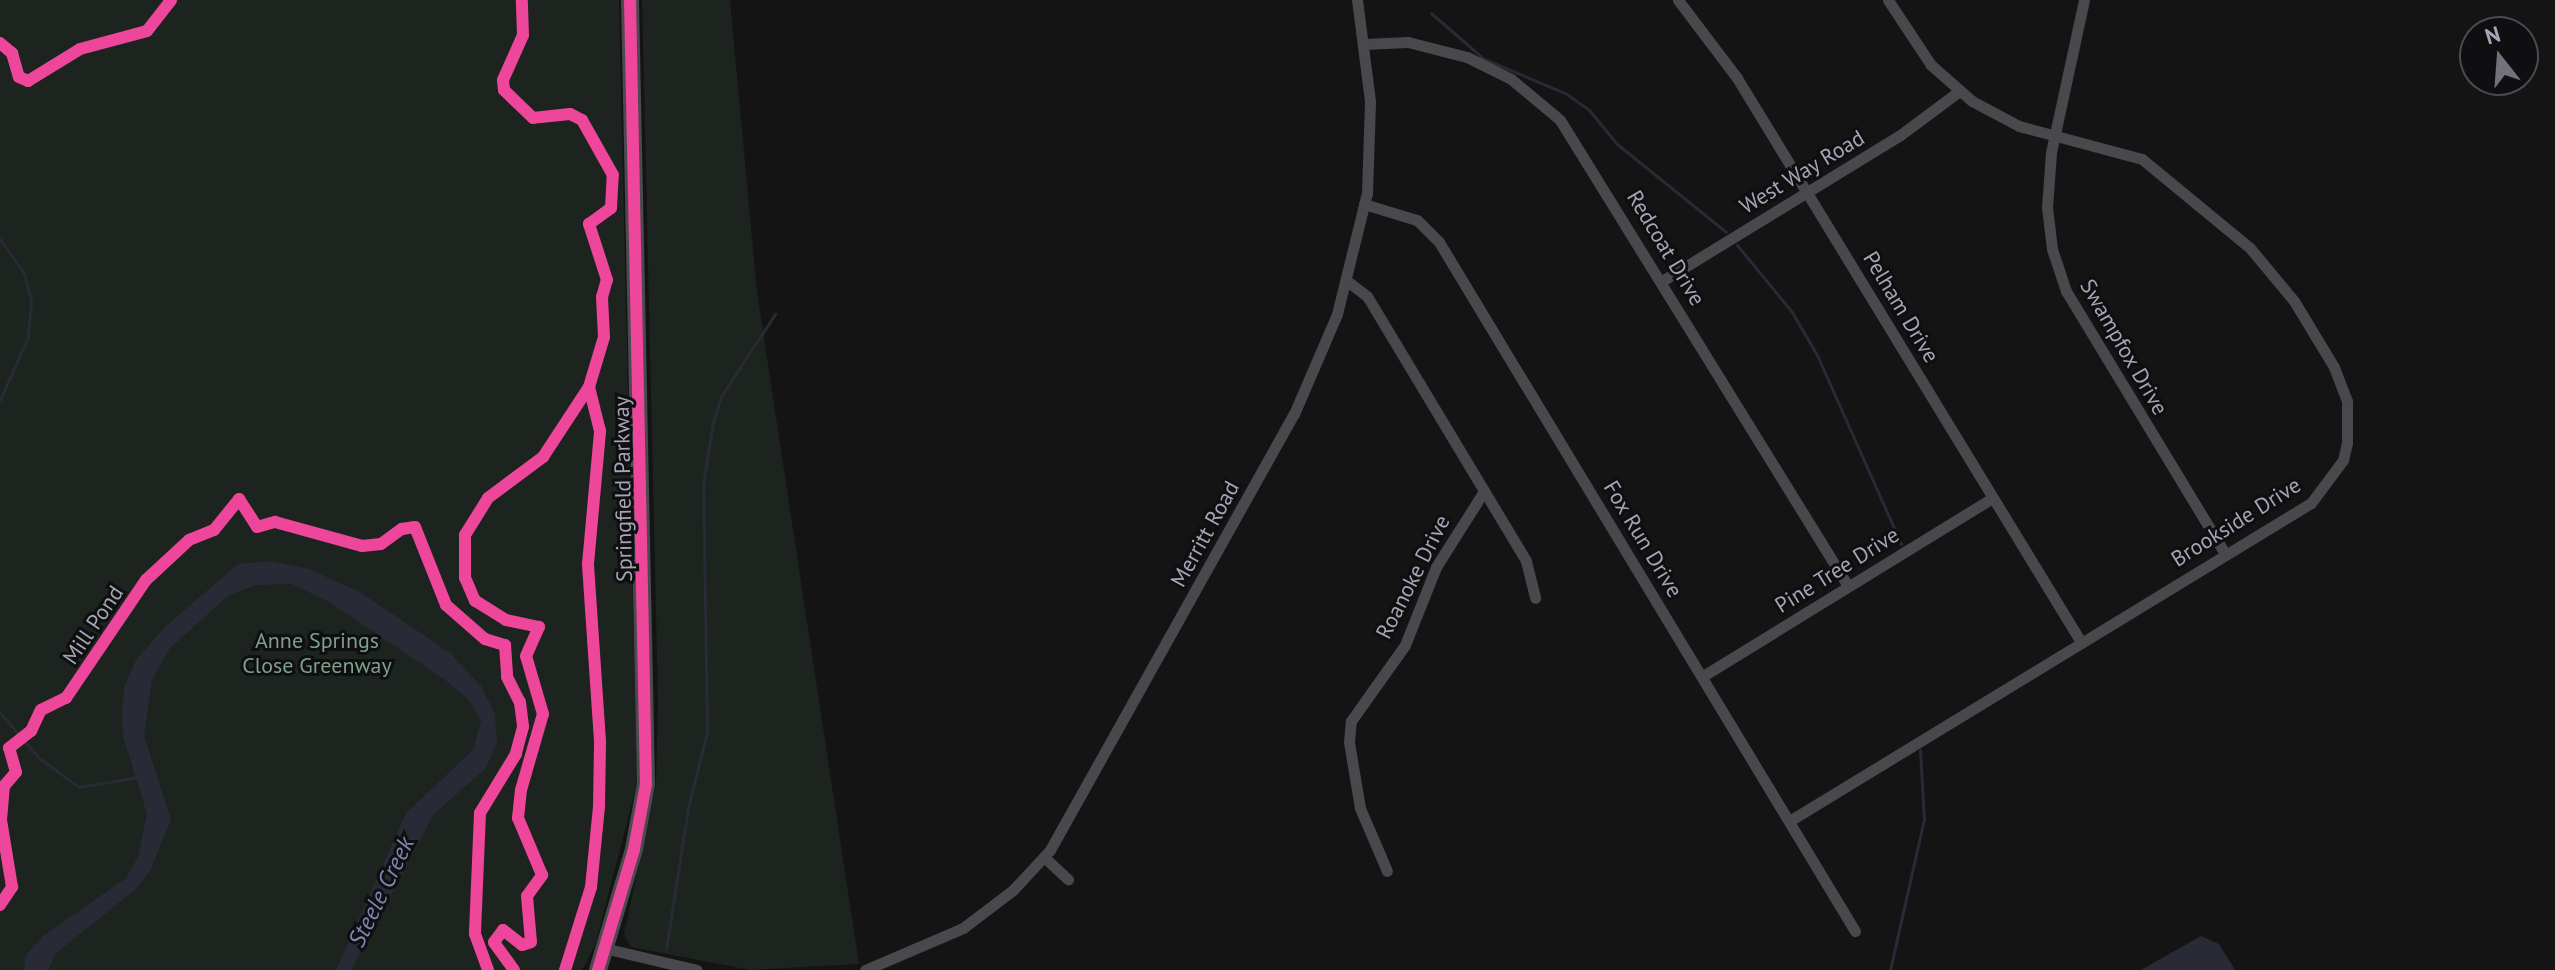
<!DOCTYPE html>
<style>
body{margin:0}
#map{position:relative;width:2555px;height:970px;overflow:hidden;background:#141414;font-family:"PT Sans",sans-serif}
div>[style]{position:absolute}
.green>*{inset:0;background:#1d231e}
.water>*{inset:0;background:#282b35}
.stream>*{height:3px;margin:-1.5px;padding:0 1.5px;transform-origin:1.5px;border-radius:1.5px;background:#282b35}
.street>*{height:11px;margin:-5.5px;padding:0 5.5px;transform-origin:5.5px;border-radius:5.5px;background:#48484d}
.primary>*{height:18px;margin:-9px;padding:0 9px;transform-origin:9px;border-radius:9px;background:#4b4a4f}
.cycleway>*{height:12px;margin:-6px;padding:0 6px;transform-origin:6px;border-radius:6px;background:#ed469a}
span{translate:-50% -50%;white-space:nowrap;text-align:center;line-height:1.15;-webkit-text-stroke:6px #0f0e10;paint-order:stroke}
.street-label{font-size:22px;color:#a5a5b5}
.park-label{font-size:22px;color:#7ca08a}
.water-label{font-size:24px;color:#7d87af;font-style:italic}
.north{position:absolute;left:2459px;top:16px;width:80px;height:80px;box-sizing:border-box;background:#0f0e10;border:2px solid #4b4a52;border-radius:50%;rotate:343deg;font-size:22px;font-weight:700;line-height:32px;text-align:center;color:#a5a5b5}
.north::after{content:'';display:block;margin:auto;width:28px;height:36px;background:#72727d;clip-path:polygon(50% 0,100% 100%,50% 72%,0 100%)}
</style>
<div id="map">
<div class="green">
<i style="clip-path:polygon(0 0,619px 0,637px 784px,595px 946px,582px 970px,0 970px)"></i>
<i style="clip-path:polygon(642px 0,730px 0,757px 292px,859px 964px,750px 970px,631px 947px,624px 934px,656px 784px,658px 701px)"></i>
</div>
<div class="water">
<i style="clip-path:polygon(270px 561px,309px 569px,360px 592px,450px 653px,481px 686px,495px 714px,497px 743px,486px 768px,434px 814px,351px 970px,336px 970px,406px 813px,473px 750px,481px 721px,467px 698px,444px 679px,329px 602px,292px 584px,255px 585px,228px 596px,170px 648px,152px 680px,144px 736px,171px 819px,150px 871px,136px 889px,56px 953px,48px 970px,24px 970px,26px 955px,43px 936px,126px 878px,138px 857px,147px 814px,123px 736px,122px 713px,124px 687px,136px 660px,166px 626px,238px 564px)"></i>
<i style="clip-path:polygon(2201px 936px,2219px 944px,2235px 970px,2141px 970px)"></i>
</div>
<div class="stream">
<i style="left:1431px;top:13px;width:70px;rotate:41deg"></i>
<i style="left:1484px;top:59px;width:88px;rotate:22.8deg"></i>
<i style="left:1565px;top:93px;width:29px;rotate:35deg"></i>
<i style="left:1589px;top:110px;width:44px;rotate:50.5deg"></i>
<i style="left:1617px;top:144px;width:140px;rotate:38.9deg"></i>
<i style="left:0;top:239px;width:42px;rotate:54.8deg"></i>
<i style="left:24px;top:273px;width:29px;rotate:76deg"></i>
<i style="left:31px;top:301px;width:36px;rotate:95deg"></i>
<i style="left:28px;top:337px;width:69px;rotate:114deg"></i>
<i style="left:1737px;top:245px;width:87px;rotate:50.6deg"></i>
<i style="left:1792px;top:312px;width:50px;rotate:59.8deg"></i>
<i style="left:1817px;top:355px;width:207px;rotate:66deg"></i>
<i style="left:0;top:713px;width:60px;rotate:49.1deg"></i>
<i style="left:39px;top:758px;width:49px;rotate:35.9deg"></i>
<i style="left:79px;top:787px;width:61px;rotate:-9.5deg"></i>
<i style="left:666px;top:949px;width:143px;rotate:-81.1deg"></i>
<i style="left:688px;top:808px;width:78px;rotate:-76deg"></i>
<i style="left:707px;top:732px;width:247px;rotate:-90.9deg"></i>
<i style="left:703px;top:485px;width:64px;rotate:-81deg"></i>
<i style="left:713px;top:422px;width:28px;rotate:-72deg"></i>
<i style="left:722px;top:395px;width:97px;rotate:-56.8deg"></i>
<i style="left:1890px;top:970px;width:155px;rotate:-77.3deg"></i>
<i style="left:1924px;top:819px;width:69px;rotate:-93.3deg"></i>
</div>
<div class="street">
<i style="left:1678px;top:0;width:98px;rotate:52.9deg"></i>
<i style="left:1737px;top:78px;width:661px;rotate:58.62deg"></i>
<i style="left:2084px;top:0;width:157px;rotate:102.2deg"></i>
<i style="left:2051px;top:153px;width:54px;rotate:94.2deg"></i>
<i style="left:2047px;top:207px;width:42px;rotate:83.2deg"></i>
<i style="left:2052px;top:249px;width:44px;rotate:71.6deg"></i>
<i style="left:2066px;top:291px;width:307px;rotate:58.8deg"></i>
<i style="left:1364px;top:44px;width:44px;rotate:-2.6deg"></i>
<i style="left:1408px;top:42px;width:61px;rotate:14.3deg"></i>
<i style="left:1467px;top:57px;width:49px;rotate:26.6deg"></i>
<i style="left:1511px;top:79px;width:64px;rotate:39.9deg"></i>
<i style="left:1560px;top:120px;width:548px;rotate:58.28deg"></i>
<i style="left:1364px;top:204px;width:55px;rotate:16.8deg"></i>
<i style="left:1417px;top:220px;width:31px;rotate:45deg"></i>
<i style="left:1439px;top:242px;width:805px;rotate:58.88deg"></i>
<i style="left:1347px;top:281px;width:25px;rotate:37deg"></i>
<i style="left:1367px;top:296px;width:309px;rotate:59deg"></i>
<i style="left:1526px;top:561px;width:38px;rotate:76deg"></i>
<i style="left:1662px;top:281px;width:278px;rotate:-31.5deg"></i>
<i style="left:1899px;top:136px;width:74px;rotate:-36.7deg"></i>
<i style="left:1703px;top:676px;width:339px;rotate:-31.6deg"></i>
<i style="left:1791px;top:820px;width:609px;rotate:-31.37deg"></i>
<i style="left:2311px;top:503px;width:54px;rotate:-53.3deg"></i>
<i style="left:2343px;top:460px;width:17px;rotate:-77deg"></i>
<i style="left:2347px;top:443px;width:42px;rotate:-90deg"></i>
<i style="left:2347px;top:401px;width:36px;rotate:-111deg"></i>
<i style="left:2334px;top:367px;width:77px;rotate:-121.2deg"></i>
<i style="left:2294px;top:301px;width:69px;rotate:-129.7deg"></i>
<i style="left:2250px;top:248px;width:140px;rotate:-140.5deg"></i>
<i style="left:2142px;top:159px;width:127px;rotate:-165deg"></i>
<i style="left:2019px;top:126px;width:53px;rotate:-152deg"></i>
<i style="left:1972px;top:101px;width:55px;rotate:-138.7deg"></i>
<i style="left:1931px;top:65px;width:78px;rotate:-123.5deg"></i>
<i style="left:1044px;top:857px;width:33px;rotate:43deg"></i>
<i style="left:1387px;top:871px;width:69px;rotate:-113.2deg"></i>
<i style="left:1360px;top:808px;width:67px;rotate:-99.5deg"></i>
<i style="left:1349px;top:742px;width:21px;rotate:-85deg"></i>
<i style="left:1351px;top:721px;width:93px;rotate:-54.6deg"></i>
<i style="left:1405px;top:645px;width:84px;rotate:-68.3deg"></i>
<i style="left:1436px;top:567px;width:90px;rotate:-57.7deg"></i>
<i style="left:608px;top:949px;width:91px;rotate:13.3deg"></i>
<i style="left:865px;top:970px;width:107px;rotate:-23.2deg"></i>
<i style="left:963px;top:928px;width:63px;rotate:-37.2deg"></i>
<i style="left:1013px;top:890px;width:54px;rotate:-47.2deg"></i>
<i style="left:1050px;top:850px;width:500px;rotate:-60.8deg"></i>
<i style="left:1294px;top:414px;width:109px;rotate:-66.7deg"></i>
<i style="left:1337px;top:314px;width:125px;rotate:-76.1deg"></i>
<i style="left:1367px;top:193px;width:92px;rotate:-88.1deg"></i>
<i style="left:1370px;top:101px;width:102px;rotate:-97.3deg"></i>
</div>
<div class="primary">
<i style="left:598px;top:970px;width:126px;rotate:-73.4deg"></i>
<i style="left:634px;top:849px;width:66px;rotate:-79.5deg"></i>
<i style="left:646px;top:784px;width:784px;rotate:-91.17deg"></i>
</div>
<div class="cycleway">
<i style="left:0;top:43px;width:16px;rotate:40deg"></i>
<i style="left:12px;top:53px;width:25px;rotate:74deg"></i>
<i style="left:19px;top:77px;width:10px;rotate:24deg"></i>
<i style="left:28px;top:81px;width:61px;rotate:-31.6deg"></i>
<i style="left:80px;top:49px;width:69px;rotate:-15deg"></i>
<i style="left:147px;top:31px;width:39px;rotate:-52deg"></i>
<i style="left:0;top:905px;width:22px;rotate:-56deg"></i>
<i style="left:12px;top:887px;width:68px;rotate:-99.3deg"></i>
<i style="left:1px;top:820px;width:34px;rotate:-85deg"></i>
<i style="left:4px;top:786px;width:18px;rotate:-49deg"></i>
<i style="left:16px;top:772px;width:25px;rotate:-106deg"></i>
<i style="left:9px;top:748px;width:28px;rotate:-38deg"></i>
<i style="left:31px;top:731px;width:23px;rotate:-65deg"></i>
<i style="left:41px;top:710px;width:28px;rotate:-26deg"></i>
<i style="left:66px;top:698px;width:143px;rotate:-55.9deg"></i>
<i style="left:146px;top:580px;width:59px;rotate:-42.9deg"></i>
<i style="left:189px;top:540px;width:27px;rotate:-22deg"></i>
<i style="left:214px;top:530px;width:40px;rotate:-51deg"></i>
<i style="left:239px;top:499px;width:33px;rotate:57deg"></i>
<i style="left:257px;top:527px;width:19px;rotate:-16deg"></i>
<i style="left:275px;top:522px;width:90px;rotate:15.4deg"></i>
<i style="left:362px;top:546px;width:19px;rotate:-6deg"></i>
<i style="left:381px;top:544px;width:26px;rotate:-36deg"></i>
<i style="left:402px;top:529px;width:13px;rotate:-9deg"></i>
<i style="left:415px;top:527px;width:84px;rotate:68.3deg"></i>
<i style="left:446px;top:605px;width:52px;rotate:41.1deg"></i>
<i style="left:485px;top:639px;width:21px;rotate:17deg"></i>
<i style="left:505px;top:645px;width:32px;rotate:86deg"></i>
<i style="left:507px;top:677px;width:28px;rotate:63deg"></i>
<i style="left:520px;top:702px;width:25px;rotate:83deg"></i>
<i style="left:523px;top:727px;width:28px;rotate:105deg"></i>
<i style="left:516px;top:754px;width:69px;rotate:121.4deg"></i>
<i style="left:480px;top:813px;width:121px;rotate:92.4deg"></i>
<i style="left:475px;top:934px;width:38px;rotate:70deg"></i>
<i style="left:514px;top:970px;width:34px;rotate:-126deg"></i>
<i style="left:494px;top:942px;width:15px;rotate:-53deg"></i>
<i style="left:503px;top:930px;width:24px;rotate:38deg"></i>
<i style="left:522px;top:945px;width:9px;rotate:-18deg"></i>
<i style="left:531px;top:942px;width:46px;rotate:-95deg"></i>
<i style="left:527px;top:896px;width:26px;rotate:-54deg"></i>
<i style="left:542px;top:875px;width:62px;rotate:-112.8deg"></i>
<i style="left:518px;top:818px;width:28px;rotate:-84deg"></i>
<i style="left:521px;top:790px;width:79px;rotate:-73.9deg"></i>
<i style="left:543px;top:714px;width:60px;rotate:-106.3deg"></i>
<i style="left:526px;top:656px;width:32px;rotate:-66deg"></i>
<i style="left:539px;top:627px;width:34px;rotate:-168deg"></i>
<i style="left:506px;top:620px;width:36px;rotate:-148deg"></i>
<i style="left:475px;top:601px;width:25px;rotate:-113deg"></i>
<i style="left:465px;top:578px;width:43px;rotate:-90deg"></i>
<i style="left:465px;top:535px;width:44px;rotate:-58.1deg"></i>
<i style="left:488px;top:498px;width:69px;rotate:-36.7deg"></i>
<i style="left:543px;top:457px;width:84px;rotate:-56.7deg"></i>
<i style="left:589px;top:387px;width:52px;rotate:-73.3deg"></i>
<i style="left:604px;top:337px;width:40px;rotate:-92.9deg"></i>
<i style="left:602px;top:297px;width:18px;rotate:-74deg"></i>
<i style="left:607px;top:280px;width:59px;rotate:-107.8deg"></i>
<i style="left:589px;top:224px;width:27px;rotate:-36deg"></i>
<i style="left:611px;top:208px;width:33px;rotate:-87deg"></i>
<i style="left:613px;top:175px;width:63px;rotate:-119.4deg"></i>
<i style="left:582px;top:120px;width:13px;rotate:-153deg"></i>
<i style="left:570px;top:114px;width:37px;rotate:174deg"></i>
<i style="left:533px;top:118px;width:40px;rotate:-136deg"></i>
<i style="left:504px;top:90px;width:10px;rotate:-96deg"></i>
<i style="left:503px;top:80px;width:49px;rotate:-66deg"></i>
<i style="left:523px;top:35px;width:35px;rotate:-92deg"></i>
<i style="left:565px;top:970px;width:87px;rotate:-72.6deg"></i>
<i style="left:591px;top:887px;width:80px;rotate:-84.3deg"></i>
<i style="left:599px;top:807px;width:66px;rotate:-89.1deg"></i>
<i style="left:600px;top:741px;width:177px;rotate:-93.9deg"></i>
<i style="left:588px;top:564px;width:134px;rotate:-84.8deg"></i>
<i style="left:600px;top:431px;width:45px;rotate:-104deg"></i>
<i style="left:598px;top:970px;width:126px;rotate:-73.4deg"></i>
<i style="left:634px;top:849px;width:66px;rotate:-79.5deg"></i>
<i style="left:646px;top:784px;width:784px;rotate:-91.17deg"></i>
</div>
<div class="street-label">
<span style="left:1802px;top:172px;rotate:-31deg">West Way Road</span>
<span style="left:1666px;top:248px;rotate:59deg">Redcoat Drive</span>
<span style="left:1901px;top:307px;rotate:59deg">Pelham Drive</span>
<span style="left:2124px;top:347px;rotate:60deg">Swampfox Drive</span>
<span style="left:623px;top:489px;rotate:-91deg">Springfield Parkway</span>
<span style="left:2236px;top:522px;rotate:-32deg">Brookside Drive</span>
<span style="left:1205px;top:534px;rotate:-61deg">Merritt Road</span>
<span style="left:1643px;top:539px;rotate:59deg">Fox Run Drive</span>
<span style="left:1837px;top:570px;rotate:-32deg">Pine Tree Drive</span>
<span style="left:1413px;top:577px;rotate:-63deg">Roanoke Drive</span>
<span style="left:93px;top:625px;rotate:-56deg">Mill Pond</span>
</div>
<div class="park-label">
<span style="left:317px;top:653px">Anne Springs<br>Close Greenway</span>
</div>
<div class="water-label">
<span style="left:381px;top:892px;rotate:-64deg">Steele Creek</span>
</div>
<div class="north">N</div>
</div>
